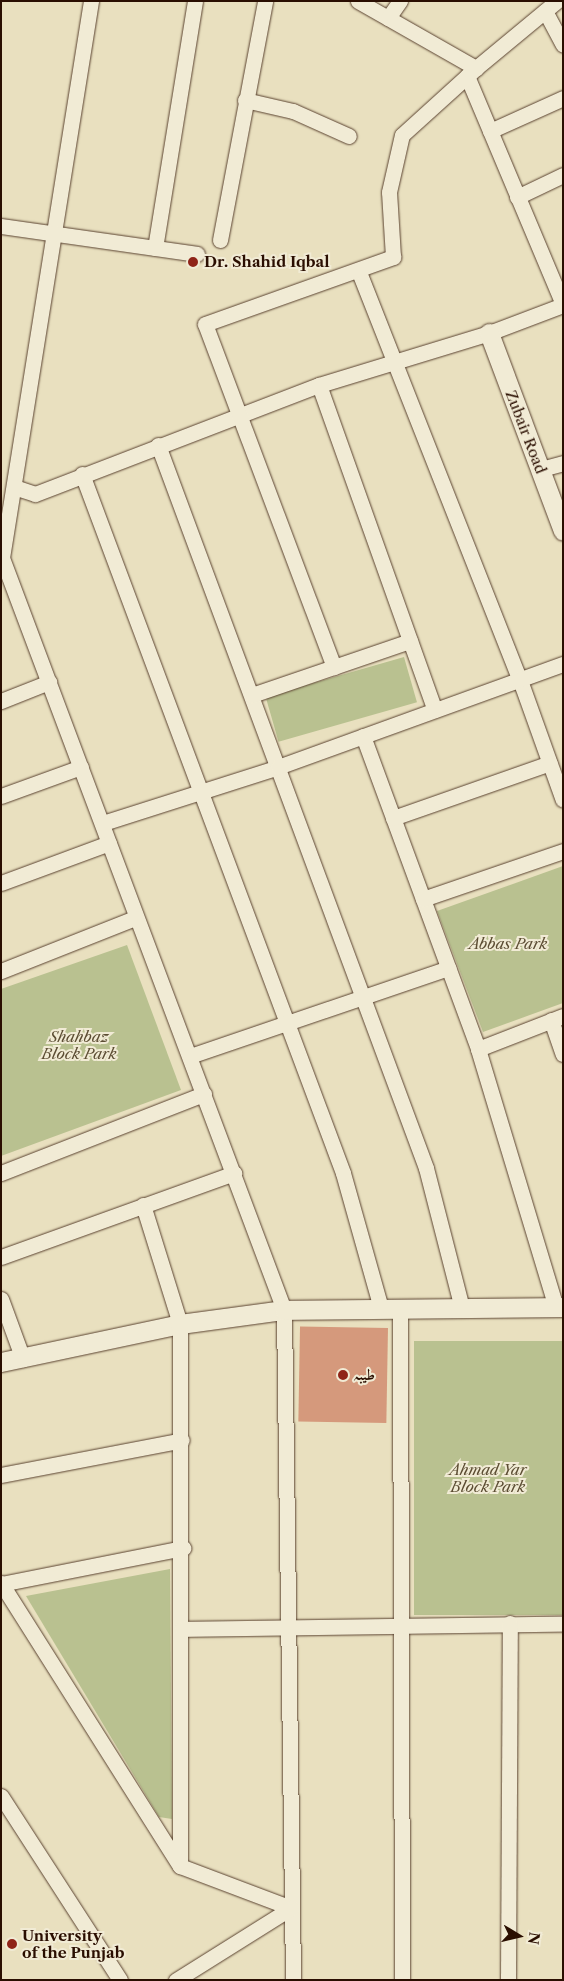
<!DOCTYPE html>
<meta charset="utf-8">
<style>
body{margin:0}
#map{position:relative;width:564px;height:1981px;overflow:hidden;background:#e9e0bf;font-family:"Libre Caslon Text",Amiri,serif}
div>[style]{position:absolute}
.green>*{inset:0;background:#b9c190;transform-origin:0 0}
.building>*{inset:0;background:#d5997c;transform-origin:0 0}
.roads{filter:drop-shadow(0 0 1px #5a4230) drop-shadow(0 0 1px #5a4230)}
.minor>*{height:15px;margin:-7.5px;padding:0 7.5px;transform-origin:7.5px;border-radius:7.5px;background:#f1ebd5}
.tertiary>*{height:19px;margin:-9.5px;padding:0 9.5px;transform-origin:9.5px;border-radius:9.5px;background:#f1ebd5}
.dots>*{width:14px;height:14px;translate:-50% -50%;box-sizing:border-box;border:2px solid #f1ebd5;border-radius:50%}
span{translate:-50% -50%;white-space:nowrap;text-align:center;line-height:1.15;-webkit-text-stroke:4px #f1ebd5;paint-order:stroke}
.poi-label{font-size:15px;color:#2a0e01;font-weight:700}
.left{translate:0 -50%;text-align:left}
.street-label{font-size:15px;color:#2a0e01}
.park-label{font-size:15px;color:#5c4d33;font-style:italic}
.frame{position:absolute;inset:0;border:2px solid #2a0e01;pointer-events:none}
.north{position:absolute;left:494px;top:1911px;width:50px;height:50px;-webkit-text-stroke:4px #f1ebd5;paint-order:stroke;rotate:99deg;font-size:14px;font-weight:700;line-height:20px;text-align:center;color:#2a0e01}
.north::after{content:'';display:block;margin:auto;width:18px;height:22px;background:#2a0e01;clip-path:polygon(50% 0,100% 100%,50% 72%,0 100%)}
</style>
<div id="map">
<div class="green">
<i style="left:404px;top:657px;width:47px;height:144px;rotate:74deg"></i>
<i style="clip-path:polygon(563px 866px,563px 1003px,483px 1032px,437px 911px)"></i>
<i style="clip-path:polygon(127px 945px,181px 1090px,1px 1156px,1px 989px)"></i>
<i style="left:414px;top:1341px;width:149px;height:274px"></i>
<i style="clip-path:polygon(170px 1569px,172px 1819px,159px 1817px,26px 1596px)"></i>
</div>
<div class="building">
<i style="left:388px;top:1328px;width:95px;height:88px;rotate:91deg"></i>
</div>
<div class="roads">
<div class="minor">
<i style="left:91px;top:1px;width:564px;rotate:99.08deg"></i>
<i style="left:2px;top:558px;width:803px;rotate:69.44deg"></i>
<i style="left:284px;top:1310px;width:670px;rotate:89.23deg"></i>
<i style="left:358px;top:1px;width:136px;rotate:29.6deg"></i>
<i style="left:476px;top:68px;width:105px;rotate:-39.6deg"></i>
<i style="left:545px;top:11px;width:38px;rotate:62deg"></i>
<i style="left:388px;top:18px;width:21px;rotate:-55deg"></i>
<i style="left:467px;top:76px;width:247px;rotate:67.2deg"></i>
<i style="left:245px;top:100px;width:49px;rotate:12.9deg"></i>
<i style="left:293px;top:111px;width:61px;rotate:24.1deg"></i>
<i style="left:490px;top:131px;width:80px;rotate:-24.3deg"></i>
<i style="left:517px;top:197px;width:51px;rotate:-25.6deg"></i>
<i style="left:1px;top:226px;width:198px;rotate:8.1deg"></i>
<i style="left:220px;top:240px;width:243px;rotate:-79.3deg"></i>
<i style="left:155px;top:248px;width:250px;rotate:-80.8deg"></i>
<i style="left:359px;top:272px;width:439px;rotate:68.5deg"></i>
<i style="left:520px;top:680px;width:127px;rotate:70.3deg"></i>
<i style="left:319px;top:385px;width:345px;rotate:70.4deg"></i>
<i style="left:158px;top:445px;width:771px;rotate:69.66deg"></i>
<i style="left:426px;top:1168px;width:145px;rotate:75.6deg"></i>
<i style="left:541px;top:469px;width:23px;rotate:-15deg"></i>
<i style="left:82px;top:474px;width:746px;rotate:69.52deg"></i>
<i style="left:343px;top:1173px;width:140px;rotate:74.3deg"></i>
<i style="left:14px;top:487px;width:22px;rotate:18deg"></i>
<i style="left:35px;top:494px;width:304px;rotate:-21deg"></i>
<i style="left:319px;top:385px;width:178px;rotate:-17deg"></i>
<i style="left:489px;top:333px;width:79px;rotate:-20.7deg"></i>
<i style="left:334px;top:667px;width:366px;rotate:-110.6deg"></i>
<i style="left:205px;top:324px;width:200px;rotate:-19.6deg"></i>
<i style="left:393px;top:257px;width:65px;rotate:-93.5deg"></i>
<i style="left:389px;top:192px;width:58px;rotate:-77.2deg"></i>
<i style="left:402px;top:135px;width:100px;rotate:-42.2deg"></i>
<i style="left:252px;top:695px;width:167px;rotate:-18.9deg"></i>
<i style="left:1px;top:701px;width:52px;rotate:-21.6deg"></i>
<i style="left:363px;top:736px;width:333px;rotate:69.8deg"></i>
<i style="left:478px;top:1049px;width:270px;rotate:73.2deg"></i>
<i style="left:1px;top:796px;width:85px;rotate:-19.9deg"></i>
<i style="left:393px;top:818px;width:166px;rotate:-19.3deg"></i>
<i style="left:103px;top:823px;width:184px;rotate:-17.7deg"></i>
<i style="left:278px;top:767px;width:303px;rotate:-19.9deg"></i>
<i style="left:1px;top:883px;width:115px;rotate:-20.3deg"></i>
<i style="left:423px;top:899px;width:148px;rotate:-18.9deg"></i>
<i style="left:1px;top:971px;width:144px;rotate:-21.6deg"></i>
<i style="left:551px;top:1020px;width:36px;rotate:71deg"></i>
<i style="left:478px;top:1049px;width:91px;rotate:-21.2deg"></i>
<i style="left:190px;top:1056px;width:273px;rotate:-18.8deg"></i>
<i style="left:1px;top:1173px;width:218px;rotate:-21.3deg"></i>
<i style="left:143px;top:1205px;width:125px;rotate:72.7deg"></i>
<i style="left:180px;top:1324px;width:542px;rotate:90deg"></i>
<i style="left:1px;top:1257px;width:248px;rotate:-19.8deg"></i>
<i style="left:1px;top:1299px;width:64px;rotate:69.9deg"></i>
<i style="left:400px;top:1309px;width:671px;rotate:89.83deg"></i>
<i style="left:1px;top:1475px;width:184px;rotate:-10.9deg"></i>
<i style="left:1px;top:1583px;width:335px;rotate:57.7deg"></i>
<i style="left:180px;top:1866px;width:119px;rotate:20.7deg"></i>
<i style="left:291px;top:1908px;width:136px;rotate:147.9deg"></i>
<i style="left:1px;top:1584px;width:186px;rotate:-11.2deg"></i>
<i style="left:182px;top:1629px;width:381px;rotate:-0.8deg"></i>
<i style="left:1px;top:1796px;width:219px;rotate:57.1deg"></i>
<i style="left:508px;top:1980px;width:357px;rotate:-89.7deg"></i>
</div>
<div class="tertiary">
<i style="left:489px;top:333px;width:211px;rotate:69.5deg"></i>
<i style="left:1px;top:1362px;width:183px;rotate:-12deg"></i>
<i style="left:180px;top:1324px;width:105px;rotate:-7.7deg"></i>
<i style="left:284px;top:1310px;width:279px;rotate:-0.6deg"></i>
</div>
</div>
<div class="dots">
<i style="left:193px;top:262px;background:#8f2418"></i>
<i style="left:343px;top:1375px;background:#8f2418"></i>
<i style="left:12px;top:1944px;background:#8f2418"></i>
</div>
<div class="poi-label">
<span class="left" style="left:204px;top:262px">Dr. Shahid Iqbal</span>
<span class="left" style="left:353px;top:1375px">طیبہ</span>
<span class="left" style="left:22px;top:1944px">University<br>of the Punjab</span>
</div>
<div class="street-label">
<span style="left:526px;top:432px;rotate:69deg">Zubair Road</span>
</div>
<div class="park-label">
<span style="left:508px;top:944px">Abbas Park</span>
<span style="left:79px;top:1045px">Shahbaz<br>Block Park</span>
<span style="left:488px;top:1478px">Ahmad Yar<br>Block Park</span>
</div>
<div class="frame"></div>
<div class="north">N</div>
</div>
